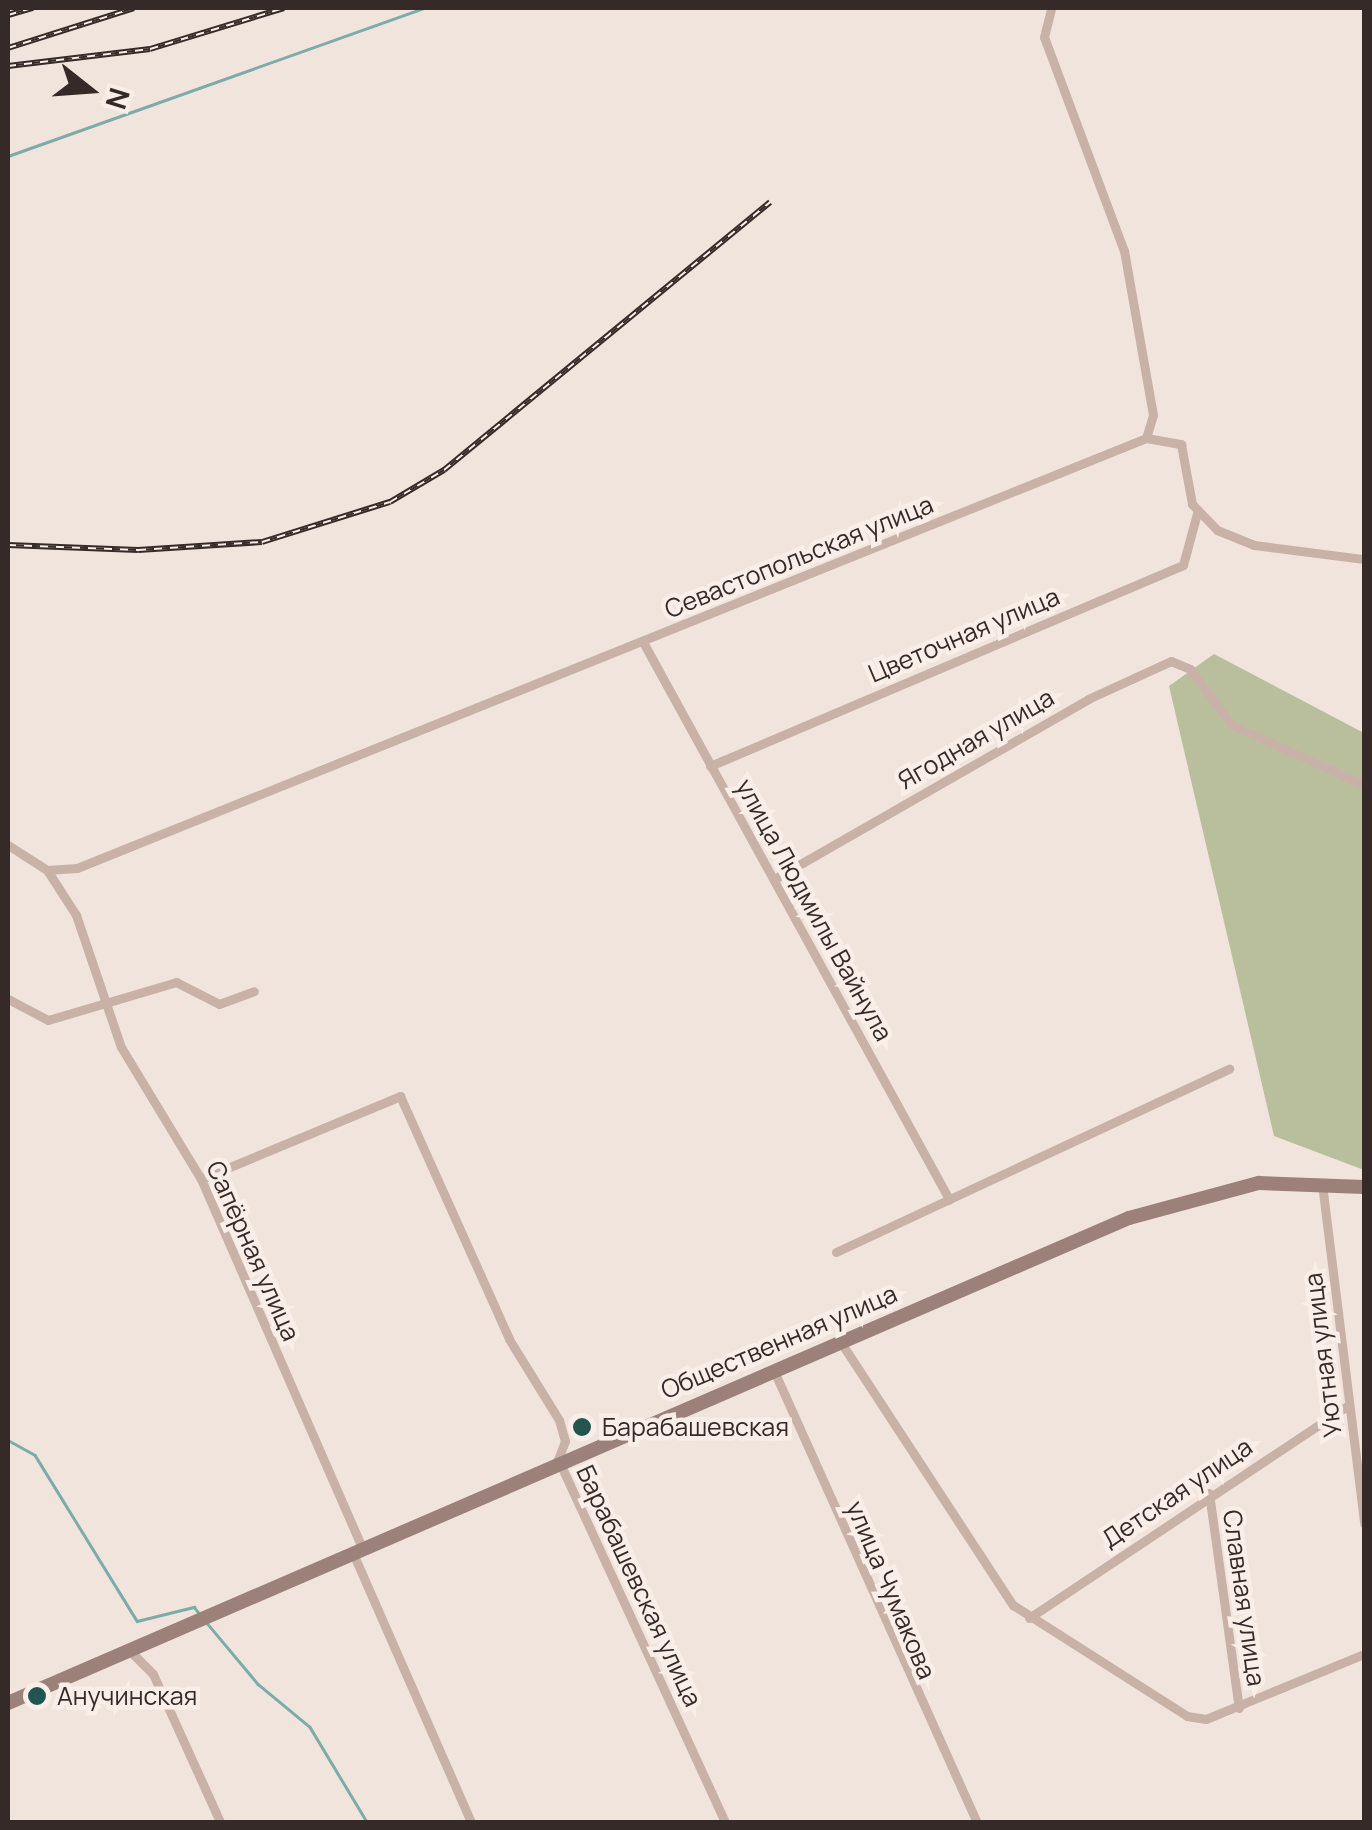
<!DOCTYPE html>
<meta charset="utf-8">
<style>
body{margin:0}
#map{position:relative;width:1372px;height:1830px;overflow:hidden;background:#f1e4dc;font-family:Manrope,sans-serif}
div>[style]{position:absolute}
.green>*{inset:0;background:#b9bf9d}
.stream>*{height:2.5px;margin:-1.25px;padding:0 1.25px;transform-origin:1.25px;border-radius:1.25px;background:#7caca7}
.minor>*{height:9px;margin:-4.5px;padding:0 4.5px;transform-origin:4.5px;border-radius:4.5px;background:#c8b2a8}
.secondary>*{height:14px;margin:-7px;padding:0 7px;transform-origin:7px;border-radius:7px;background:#9c817a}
.rail>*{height:6px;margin-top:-3px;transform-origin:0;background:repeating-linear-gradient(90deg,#f9eee8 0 8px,#362a28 0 16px);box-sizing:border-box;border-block:2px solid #362a28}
.dots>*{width:28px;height:28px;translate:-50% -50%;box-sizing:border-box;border:5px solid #f9eee8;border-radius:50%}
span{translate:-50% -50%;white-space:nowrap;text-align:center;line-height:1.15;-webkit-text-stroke:9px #f9eee8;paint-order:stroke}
.street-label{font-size:25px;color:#362a28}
.poi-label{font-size:25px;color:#362a28}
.left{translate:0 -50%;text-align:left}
.frame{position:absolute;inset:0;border:10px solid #362a28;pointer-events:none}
.north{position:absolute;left:40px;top:40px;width:100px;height:100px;-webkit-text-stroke:8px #f9eee8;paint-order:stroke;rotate:107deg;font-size:28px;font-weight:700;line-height:40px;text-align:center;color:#362a28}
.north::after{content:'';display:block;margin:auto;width:35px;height:45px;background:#362a28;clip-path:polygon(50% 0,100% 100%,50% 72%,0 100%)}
</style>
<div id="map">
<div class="green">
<i style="clip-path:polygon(1214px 654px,1364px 733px,1364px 1170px,1274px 1136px,1169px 686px)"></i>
</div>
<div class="stream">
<i style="left:8px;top:156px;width:442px;rotate:-19.6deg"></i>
<i style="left:8px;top:1440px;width:31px;rotate:29deg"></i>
<i style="left:35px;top:1455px;width:195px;rotate:58.4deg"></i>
<i style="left:137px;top:1621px;width:59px;rotate:-13.8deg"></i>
<i style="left:194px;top:1607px;width:8px;rotate:50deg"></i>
<i style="left:207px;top:1623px;width:80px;rotate:50.1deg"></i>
<i style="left:258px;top:1684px;width:67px;rotate:39.6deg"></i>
<i style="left:310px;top:1727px;width:111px;rotate:59deg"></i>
</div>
<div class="minor">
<i style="left:1146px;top:438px;width:36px;rotate:10deg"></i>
<i style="left:1181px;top:444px;width:61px;rotate:79.6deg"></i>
<i style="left:1192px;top:504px;width:36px;rotate:46deg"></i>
<i style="left:1217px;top:530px;width:40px;rotate:22deg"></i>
<i style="left:1254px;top:545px;width:111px;rotate:7.3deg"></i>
<i style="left:643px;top:642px;width:636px;rotate:61.22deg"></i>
<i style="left:710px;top:766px;width:514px;rotate:-23.02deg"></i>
<i style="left:1183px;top:565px;width:54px;rotate:-74.9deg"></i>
<i style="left:8px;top:845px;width:46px;rotate:32.7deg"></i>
<i style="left:47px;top:870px;width:54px;rotate:57.2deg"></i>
<i style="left:76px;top:915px;width:139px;rotate:71.2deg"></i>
<i style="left:121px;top:1047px;width:154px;rotate:58.8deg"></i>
<i style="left:201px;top:1179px;width:402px;rotate:66.4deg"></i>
<i style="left:47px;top:870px;width:30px;rotate:-4deg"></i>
<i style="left:77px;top:868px;width:1152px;rotate:-21.91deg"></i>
<i style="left:1146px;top:438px;width:24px;rotate:-73deg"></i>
<i style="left:1153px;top:415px;width:167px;rotate:-100deg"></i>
<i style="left:1124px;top:251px;width:228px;rotate:-110.5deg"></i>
<i style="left:1044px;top:37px;width:30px;rotate:-76deg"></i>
<i style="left:776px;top:878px;width:360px;rotate:-29.8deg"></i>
<i style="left:1088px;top:699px;width:91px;rotate:-24.6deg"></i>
<i style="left:1171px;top:661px;width:21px;rotate:23deg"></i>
<i style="left:1190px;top:669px;width:70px;rotate:53.1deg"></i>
<i style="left:1232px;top:725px;width:145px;rotate:24.4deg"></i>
<i style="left:8px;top:999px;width:45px;rotate:27.7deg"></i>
<i style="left:48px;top:1020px;width:134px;rotate:-16.5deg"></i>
<i style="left:176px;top:982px;width:48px;rotate:27.1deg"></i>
<i style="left:219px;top:1004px;width:37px;rotate:-20deg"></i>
<i style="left:201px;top:1179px;width:216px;rotate:-22.6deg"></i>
<i style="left:400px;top:1096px;width:266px;rotate:65.8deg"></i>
<i style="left:509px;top:1339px;width:95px;rotate:58.3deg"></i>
<i style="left:559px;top:1420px;width:22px;rotate:74deg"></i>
<i style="left:565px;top:1441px;width:19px;rotate:111deg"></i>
<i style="left:558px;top:1459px;width:400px;rotate:65.3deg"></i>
<i style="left:1322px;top:1184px;width:342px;rotate:82.9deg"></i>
<i style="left:836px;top:1252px;width:434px;rotate:-25deg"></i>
<i style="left:840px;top:1341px;width:316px;rotate:56.8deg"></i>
<i style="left:1013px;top:1605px;width:206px;rotate:32.5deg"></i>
<i style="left:1187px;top:1716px;width:19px;rotate:9deg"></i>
<i style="left:1206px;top:1719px;width:171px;rotate:-22.4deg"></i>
<i style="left:774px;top:1371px;width:495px;rotate:65.8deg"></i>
<i style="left:1209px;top:1493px;width:217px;rotate:82.1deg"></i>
<i style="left:352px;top:1551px;width:296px;rotate:66.3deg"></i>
<i style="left:1029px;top:1618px;width:384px;rotate:-33.7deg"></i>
<i style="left:129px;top:1650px;width:34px;rotate:45deg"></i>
<i style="left:153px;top:1674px;width:162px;rotate:65.6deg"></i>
</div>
<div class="secondary">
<i style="left:8px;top:1703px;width:1221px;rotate:-23.4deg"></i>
<i style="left:1129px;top:1218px;width:135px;rotate:-15.1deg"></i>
<i style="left:1259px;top:1183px;width:105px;rotate:2.2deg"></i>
</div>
<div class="rail">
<i style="left:8px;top:15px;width:26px;rotate:-16deg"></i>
<i style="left:8px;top:48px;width:132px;rotate:-17.6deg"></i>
<i style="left:8px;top:66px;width:143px;rotate:-6.8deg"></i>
<i style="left:150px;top:49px;width:140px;rotate:-17deg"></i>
<i style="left:8px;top:545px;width:130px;rotate:2.2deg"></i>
<i style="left:138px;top:550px;width:124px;rotate:-3.7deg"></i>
<i style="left:262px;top:542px;width:134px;rotate:-17.4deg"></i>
<i style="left:390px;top:502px;width:63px;rotate:-30.7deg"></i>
<i style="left:444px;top:470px;width:422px;rotate:-39.4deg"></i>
</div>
<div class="dots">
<i style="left:582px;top:1427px;background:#205550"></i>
<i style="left:37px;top:1696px;background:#205550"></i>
</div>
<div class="street-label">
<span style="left:799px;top:557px;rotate:-22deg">Севастопольская улица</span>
<span style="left:964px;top:635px;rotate:-23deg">Цветочная улица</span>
<span style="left:976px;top:739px;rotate:-30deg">Ягодная улица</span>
<span style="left:814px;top:910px;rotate:61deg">улица Людмилы Вайнула</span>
<span style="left:253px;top:1251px;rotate:66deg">Сапёрная улица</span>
<span style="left:779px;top:1342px;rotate:-23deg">Общественная улица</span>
<span style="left:1323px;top:1355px;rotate:-97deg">Уютная улица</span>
<span style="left:1177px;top:1493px;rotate:-34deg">Детская улица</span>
<span style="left:639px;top:1586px;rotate:65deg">Барабашевская улица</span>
<span style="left:891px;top:1590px;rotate:67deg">улица Чумакова</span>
<span style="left:1244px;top:1598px;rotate:82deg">Славная улица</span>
</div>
<div class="poi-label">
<span class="left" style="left:602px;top:1427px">Барабашевская</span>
<span class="left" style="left:57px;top:1696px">Анучинская</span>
</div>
<div class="frame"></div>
<div class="north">N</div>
</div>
